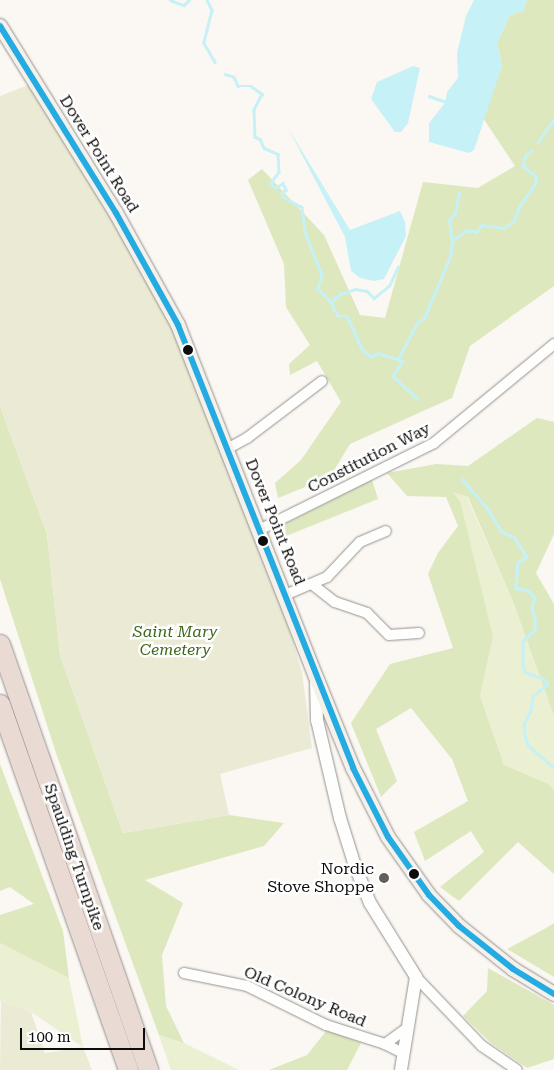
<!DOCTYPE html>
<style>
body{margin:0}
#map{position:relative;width:554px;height:1070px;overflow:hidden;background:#fbf7f2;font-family:"Roboto Serif",serif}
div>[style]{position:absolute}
.green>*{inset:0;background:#eaf0d1}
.forest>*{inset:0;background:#dde8be}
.cemetery>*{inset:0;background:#ebebd5}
.water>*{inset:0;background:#c6f1f7}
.stream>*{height:2.5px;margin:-1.25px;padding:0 1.25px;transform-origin:1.25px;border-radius:1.25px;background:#c6f1f7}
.roads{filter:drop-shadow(0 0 1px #949290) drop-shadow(0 0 1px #949290)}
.minor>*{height:10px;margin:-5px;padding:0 5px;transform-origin:5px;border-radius:5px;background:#fefefd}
.tertiary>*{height:12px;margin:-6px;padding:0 6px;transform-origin:6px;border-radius:6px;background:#fefefd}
.secondary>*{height:14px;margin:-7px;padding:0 7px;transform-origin:7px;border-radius:7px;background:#f5f1ea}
.motorway>*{height:19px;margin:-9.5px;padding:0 9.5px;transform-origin:9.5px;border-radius:9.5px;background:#eadad4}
.bus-1>*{height:6px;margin:-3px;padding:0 3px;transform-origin:3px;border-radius:3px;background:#24abe2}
.dots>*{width:14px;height:14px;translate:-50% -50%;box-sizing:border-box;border:2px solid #fff;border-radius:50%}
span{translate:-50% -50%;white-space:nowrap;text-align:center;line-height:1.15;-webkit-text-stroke:5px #fff;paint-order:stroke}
.street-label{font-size:16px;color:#0d0d0d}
.park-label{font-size:16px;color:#3c681b;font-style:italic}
.poi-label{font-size:16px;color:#0d0d0d}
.right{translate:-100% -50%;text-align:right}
.scale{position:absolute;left:20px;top:1028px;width:125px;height:22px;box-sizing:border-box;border:2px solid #0d0d0d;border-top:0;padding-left:6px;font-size:15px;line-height:18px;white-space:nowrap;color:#0d0d0d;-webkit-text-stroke:4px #fff;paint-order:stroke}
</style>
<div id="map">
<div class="green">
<i style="clip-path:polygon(453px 491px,467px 497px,514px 604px,554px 716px,554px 790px,549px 784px,504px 765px,480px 696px,493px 637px)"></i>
<i style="clip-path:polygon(0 943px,69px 978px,83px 1047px,31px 1012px,0 1001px)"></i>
<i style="clip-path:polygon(159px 1035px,184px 1043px,239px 1070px,171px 1070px)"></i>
</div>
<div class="forest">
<i style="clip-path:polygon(527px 0,554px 0,554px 286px,470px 346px,452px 398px,350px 444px,330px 477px,278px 498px,275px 483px,301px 460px,341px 402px,317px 361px,290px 375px,289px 364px,310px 345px,286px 307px,284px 264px,248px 180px,262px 169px,324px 235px,360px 315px,385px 318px,423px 182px,478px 188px,515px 166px,483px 118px,502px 66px,497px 43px,510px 15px,523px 11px)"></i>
<i style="clip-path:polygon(0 406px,47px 534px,60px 655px,123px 833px,229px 815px,284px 823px,264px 846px,145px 880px,183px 903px,162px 955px,166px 1006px,184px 1043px,159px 1035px,57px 756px,0 579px)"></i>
<i style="clip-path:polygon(537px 418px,554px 422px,554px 534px,536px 573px,554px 604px,554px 716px,514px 604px,468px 497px,453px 492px,460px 501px,493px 637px,480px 696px,504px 765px,549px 784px,554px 790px,554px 874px,518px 842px,459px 901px,440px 887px,484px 852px,471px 831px,425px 861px,414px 832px,468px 801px,452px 759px,411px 708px,376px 729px,397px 781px,381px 797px,351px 723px,390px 664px,453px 648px,428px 574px,438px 553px,458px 526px,446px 497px,407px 496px,387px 473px,436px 464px,468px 466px)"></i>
<i style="clip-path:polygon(372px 480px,378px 499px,286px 536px,285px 524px)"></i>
<i style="clip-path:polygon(0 764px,63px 931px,69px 978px,0 943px,0 915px,34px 904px,10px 887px,0 891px)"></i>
<i style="clip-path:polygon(554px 923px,554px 977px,507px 949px,546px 928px)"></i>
<i style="clip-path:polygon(488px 968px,554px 1005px,554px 1059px,527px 1068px,491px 1043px,463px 1016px,487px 991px)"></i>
<i style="clip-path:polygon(327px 1030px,361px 1043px,347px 1070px,269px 1070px,307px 1055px)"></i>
</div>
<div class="cemetery">
<i style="clip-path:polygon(28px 85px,132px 252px,178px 340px,283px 609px,302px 672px,312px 748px,220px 774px,229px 815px,123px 833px,60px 655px,47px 534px,0 406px,0 96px)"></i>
<i style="clip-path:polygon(1px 1001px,31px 1012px,45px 1053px,83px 1047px,92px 1070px,0 1070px)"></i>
</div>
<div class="water">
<i style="clip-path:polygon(474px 0,527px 0,523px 11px,510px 15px,497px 43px,502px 66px,474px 150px,469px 153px,429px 142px,429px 123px,445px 103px,447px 92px,458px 78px,457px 53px,466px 16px)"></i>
<i style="clip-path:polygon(413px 66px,420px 68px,408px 123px,401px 132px,395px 132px,371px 99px,377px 82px)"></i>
<i style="clip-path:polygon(288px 128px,350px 230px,400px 211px,405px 222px,406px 236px,384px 279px,374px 281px,360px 278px,351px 271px,345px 237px)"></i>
</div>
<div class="stream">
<i style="left:170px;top:0;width:15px;rotate:20deg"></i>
<i style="left:184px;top:5px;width:7px;rotate:-45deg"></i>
<i style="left:207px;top:0;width:11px;rotate:63deg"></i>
<i style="left:212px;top:10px;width:34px;rotate:104deg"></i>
<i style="left:204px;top:43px;width:22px;rotate:60deg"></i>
<i style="left:225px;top:74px;width:9px;rotate:18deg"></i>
<i style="left:234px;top:77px;width:10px;rotate:66deg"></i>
<i style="left:238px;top:86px;width:13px"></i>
<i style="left:251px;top:86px;width:14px;rotate:36deg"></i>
<i style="left:262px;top:94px;width:18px;rotate:117deg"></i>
<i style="left:254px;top:110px;width:27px;rotate:88deg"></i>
<i style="left:255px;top:137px;width:5px;rotate:22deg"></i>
<i style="left:260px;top:139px;width:10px;rotate:66deg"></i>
<i style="left:264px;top:148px;width:15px;rotate:23deg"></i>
<i style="left:278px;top:154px;width:18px;rotate:87deg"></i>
<i style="left:279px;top:172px;width:14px;rotate:126deg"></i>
<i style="left:271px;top:183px;width:6px;rotate:51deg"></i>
<i style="left:275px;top:188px;width:9px;rotate:-32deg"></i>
<i style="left:283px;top:183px;width:8px;rotate:67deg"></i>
<i style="left:286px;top:190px;width:5px;rotate:143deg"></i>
<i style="left:282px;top:193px;width:4px;rotate:76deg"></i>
<i style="left:283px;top:197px;width:21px;rotate:28deg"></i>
<i style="left:302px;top:207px;width:25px;rotate:83deg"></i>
<i style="left:305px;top:232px;width:46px;rotate:68.4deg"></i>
<i style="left:322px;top:275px;width:15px;rotate:106deg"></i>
<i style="left:318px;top:289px;width:18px;rotate:45deg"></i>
<i style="left:331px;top:302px;width:16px;rotate:63deg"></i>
<i style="left:338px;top:316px;width:9px"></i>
<i style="left:347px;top:316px;width:38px;rotate:65deg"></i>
<i style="left:363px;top:350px;width:11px;rotate:38deg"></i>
<i style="left:372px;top:357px;width:7px;rotate:-34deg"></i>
<i style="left:378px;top:353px;width:26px;rotate:18deg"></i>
<i style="left:403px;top:361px;width:18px;rotate:124deg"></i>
<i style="left:393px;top:376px;width:33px;rotate:43deg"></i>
<i style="left:429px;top:96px;width:18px;rotate:19deg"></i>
<i style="left:538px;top:142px;width:28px;rotate:-55deg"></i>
<i style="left:452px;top:241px;width:21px;rotate:-98deg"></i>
<i style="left:449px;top:220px;width:9px;rotate:-49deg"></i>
<i style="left:455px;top:213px;width:21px;rotate:-79deg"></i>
<i style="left:331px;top:302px;width:12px;rotate:-42deg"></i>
<i style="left:340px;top:294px;width:16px;rotate:-18deg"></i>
<i style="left:355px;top:289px;width:12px;rotate:9deg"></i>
<i style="left:367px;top:291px;width:10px;rotate:45deg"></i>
<i style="left:374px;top:298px;width:19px;rotate:-39deg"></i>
<i style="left:389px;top:286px;width:21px;rotate:-65deg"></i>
<i style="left:398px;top:359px;width:41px;rotate:-62.2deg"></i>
<i style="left:417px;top:323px;width:9px;rotate:-36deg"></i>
<i style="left:424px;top:318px;width:66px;rotate:-66.9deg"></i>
<i style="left:450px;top:257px;width:16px;rotate:-83deg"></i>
<i style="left:452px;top:241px;width:18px;rotate:-38deg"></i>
<i style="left:466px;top:230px;width:10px;rotate:11deg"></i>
<i style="left:476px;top:232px;width:9px;rotate:-49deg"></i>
<i style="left:482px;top:225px;width:22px;rotate:8deg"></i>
<i style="left:504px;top:228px;width:12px;rotate:-35deg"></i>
<i style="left:514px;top:221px;width:15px;rotate:-70deg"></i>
<i style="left:519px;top:207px;width:29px;rotate:-55deg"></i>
<i style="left:536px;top:183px;width:7px;rotate:-98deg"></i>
<i style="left:535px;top:176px;width:16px;rotate:-142deg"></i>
<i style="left:522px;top:166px;width:12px;rotate:-70deg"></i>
<i style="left:526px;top:155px;width:6px;rotate:-39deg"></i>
<i style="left:462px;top:479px;width:38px;rotate:49deg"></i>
<i style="left:487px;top:508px;width:28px;rotate:58deg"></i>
<i style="left:502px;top:532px;width:13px;rotate:23deg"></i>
<i style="left:514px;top:537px;width:24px;rotate:57deg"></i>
<i style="left:527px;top:557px;width:11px;rotate:146deg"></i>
<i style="left:518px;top:563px;width:25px;rotate:95deg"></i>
<i style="left:516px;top:588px;width:13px;rotate:13deg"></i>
<i style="left:529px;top:591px;width:9px;rotate:49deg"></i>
<i style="left:535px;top:598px;width:10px;rotate:107deg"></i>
<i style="left:532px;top:608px;width:10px;rotate:73deg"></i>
<i style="left:535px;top:618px;width:12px;rotate:90deg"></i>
<i style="left:535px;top:630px;width:16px;rotate:137deg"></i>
<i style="left:523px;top:641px;width:24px;rotate:90deg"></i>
<i style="left:523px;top:665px;width:7px;rotate:74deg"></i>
<i style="left:525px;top:672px;width:20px;rotate:20deg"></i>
<i style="left:544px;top:679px;width:6px;rotate:51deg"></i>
<i style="left:548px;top:684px;width:19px;rotate:141deg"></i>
<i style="left:533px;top:696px;width:15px;rotate:98deg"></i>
<i style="left:531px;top:711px;width:16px;rotate:117deg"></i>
<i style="left:524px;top:725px;width:10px;rotate:84deg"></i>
<i style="left:525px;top:735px;width:10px;rotate:73deg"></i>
<i style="left:528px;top:745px;width:35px;rotate:41deg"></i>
</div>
<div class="roads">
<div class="minor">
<i style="left:227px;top:449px;width:23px;rotate:-29deg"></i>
<i style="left:247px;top:438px;width:94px;rotate:-37.2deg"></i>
<i style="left:259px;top:530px;width:195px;rotate:-26.4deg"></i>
<i style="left:434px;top:443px;width:156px;rotate:-39.5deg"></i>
<i style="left:313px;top:585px;width:28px;rotate:38deg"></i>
<i style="left:335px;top:602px;width:34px;rotate:19deg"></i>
<i style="left:367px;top:613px;width:31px;rotate:45deg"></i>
<i style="left:389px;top:635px;width:30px;rotate:-4deg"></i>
<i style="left:285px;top:595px;width:46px;rotate:-23.2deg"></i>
<i style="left:327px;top:577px;width:48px;rotate:-46.7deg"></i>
<i style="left:360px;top:542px;width:28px;rotate:-23deg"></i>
<i style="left:184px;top:973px;width:64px;rotate:11.7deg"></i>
<i style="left:247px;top:986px;width:88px;rotate:26.3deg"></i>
<i style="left:326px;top:1025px;width:62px;rotate:17.9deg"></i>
<i style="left:385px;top:1044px;width:20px;rotate:27deg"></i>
<i style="left:416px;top:977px;width:95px;rotate:46.3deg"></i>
<i style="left:482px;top:1046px;width:42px;rotate:34.4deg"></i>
<i style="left:385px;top:1044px;width:26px;rotate:-36deg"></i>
</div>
<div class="tertiary">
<i style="left:316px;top:680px;width:40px;rotate:88.6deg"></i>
<i style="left:317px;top:720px;width:101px;rotate:76.8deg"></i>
<i style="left:340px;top:818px;width:50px;rotate:72.6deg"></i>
<i style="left:355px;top:866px;width:40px;rotate:68deg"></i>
<i style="left:370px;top:903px;width:87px;rotate:58.1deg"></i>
<i style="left:416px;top:977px;width:94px;rotate:99.2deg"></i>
</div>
<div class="secondary">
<i style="left:0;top:26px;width:220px;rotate:58.2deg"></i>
<i style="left:116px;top:213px;width:128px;rotate:61deg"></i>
<i style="left:178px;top:325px;width:378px;rotate:68.6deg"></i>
<i style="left:316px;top:677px;width:98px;rotate:67.9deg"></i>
<i style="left:353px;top:768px;width:77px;rotate:63.1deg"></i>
<i style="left:388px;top:837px;width:71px;rotate:54.7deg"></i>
<i style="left:429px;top:895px;width:43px;rotate:45.9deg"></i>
<i style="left:459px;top:926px;width:69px;rotate:38.5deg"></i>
<i style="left:513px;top:969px;width:48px;rotate:31.4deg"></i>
</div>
<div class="motorway">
<i style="left:0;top:644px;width:451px;rotate:70.8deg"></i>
<i style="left:0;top:704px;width:388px;rotate:70.7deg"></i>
</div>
</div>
<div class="bus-1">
<i style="left:0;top:26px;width:220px;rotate:58.2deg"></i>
<i style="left:116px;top:213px;width:128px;rotate:61deg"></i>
<i style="left:178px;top:325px;width:476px;rotate:68.4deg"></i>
<i style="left:353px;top:768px;width:77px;rotate:63.1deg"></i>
<i style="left:388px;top:837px;width:71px;rotate:54.7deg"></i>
<i style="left:429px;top:895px;width:43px;rotate:45.9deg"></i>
<i style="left:459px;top:926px;width:69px;rotate:38.5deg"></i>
<i style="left:513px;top:969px;width:48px;rotate:31.4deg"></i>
</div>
<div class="dots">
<i style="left:188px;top:350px;background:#0d0d0d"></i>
<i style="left:263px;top:541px;background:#0d0d0d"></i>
<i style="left:414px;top:874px;background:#0d0d0d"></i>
<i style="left:384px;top:878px;background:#605f5d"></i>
</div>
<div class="street-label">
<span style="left:99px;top:154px;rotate:58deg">Dover Point Road</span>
<span style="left:369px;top:458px;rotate:-27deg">Constitution Way</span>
<span style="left:275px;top:522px;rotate:68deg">Dover Point Road</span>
<span style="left:74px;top:857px;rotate:71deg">Spaulding Turnpike</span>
<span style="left:305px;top:997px;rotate:23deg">Old Colony Road</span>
</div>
<div class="park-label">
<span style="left:175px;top:641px">Saint Mary<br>Cemetery</span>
</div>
<div class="poi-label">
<span class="right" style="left:374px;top:878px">Nordic<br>Stove Shoppe</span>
</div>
<div class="scale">100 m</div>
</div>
